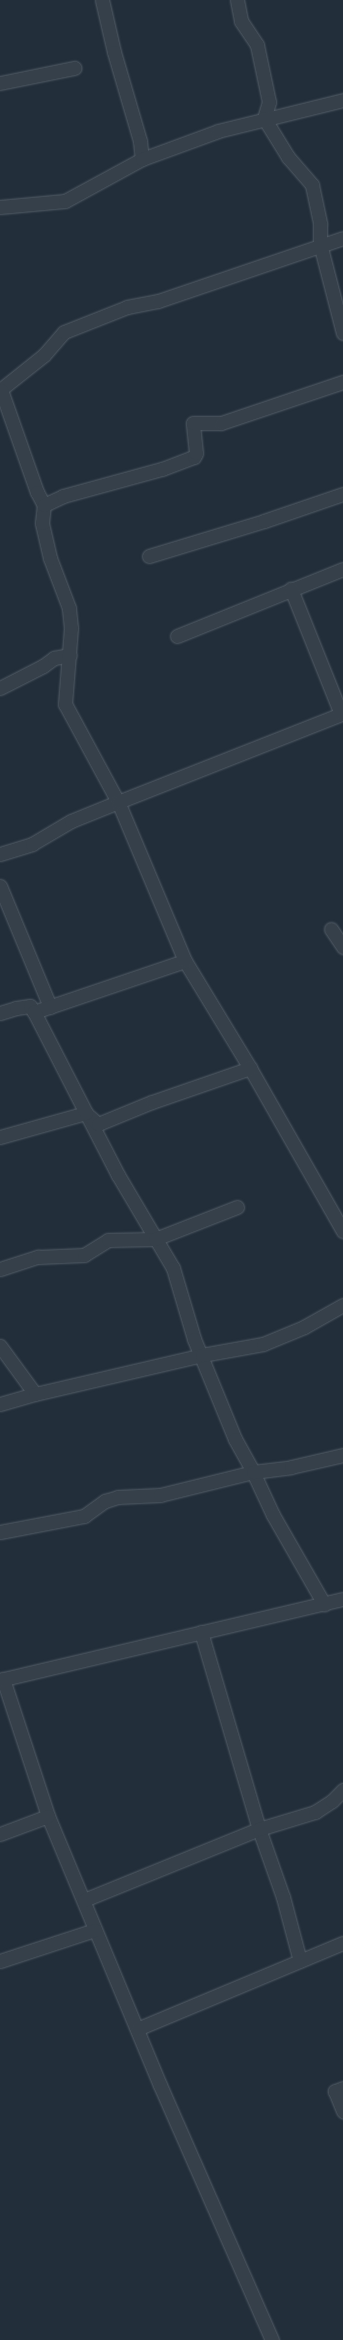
<!DOCTYPE html>
<style>
body{margin:0}
#map{position:relative;width:343px;height:2340px;overflow:hidden;background:#222e3a;font-family:Raleway,sans-serif}
div>[style]{position:absolute}
.roads{filter:drop-shadow(0 0 1px #545e68) drop-shadow(0 0 1px #545e68)}
.minor>*{height:13px;margin:-6.5px;padding:0 6.5px;transform-origin:6.5px;border-radius:6.5px;background:#36404a}
span{translate:-50% -50%;white-space:nowrap;text-align:center;line-height:1.15;-webkit-text-stroke:3px #1b252f;paint-order:stroke}
</style>
<div id="map">
<div class="roads">
<div class="minor">
<i style="left:102px;top:0;width:53px;rotate:77deg"></i>
<i style="left:114px;top:52px;width:93px;rotate:73.7deg"></i>
<i style="left:140px;top:141px;width:18px;rotate:84deg"></i>
<i style="left:237px;top:0;width:21px;rotate:79deg"></i>
<i style="left:241px;top:21px;width:29px;rotate:56deg"></i>
<i style="left:257px;top:45px;width:58px;rotate:78.1deg"></i>
<i style="left:269px;top:102px;width:17px;rotate:107deg"></i>
<i style="left:264px;top:118px;width:46px;rotate:58.4deg"></i>
<i style="left:288px;top:157px;width:37px;rotate:49deg"></i>
<i style="left:312px;top:185px;width:40px;rotate:78deg"></i>
<i style="left:320px;top:224px;width:20px;rotate:90deg"></i>
<i style="left:320px;top:244px;width:92px;rotate:75.5deg"></i>
<i style="left:0;top:83px;width:76px;rotate:-11.5deg"></i>
<i style="left:0;top:207px;width:65px;rotate:-5.3deg"></i>
<i style="left:65px;top:201px;width:88px;rotate:-28.6deg"></i>
<i style="left:142px;top:159px;width:81px;rotate:-20.2deg"></i>
<i style="left:218px;top:131px;width:129px;rotate:-13.9deg"></i>
<i style="left:0;top:390px;width:56px;rotate:-38.5deg"></i>
<i style="left:44px;top:355px;width:30px;rotate:-49deg"></i>
<i style="left:64px;top:332px;width:68px;rotate:-21.6deg"></i>
<i style="left:127px;top:307px;width:32px;rotate:-11deg"></i>
<i style="left:158px;top:301px;width:195px;rotate:-18.8deg"></i>
<i style="left:1px;top:390px;width:108px;rotate:70.6deg"></i>
<i style="left:37px;top:492px;width:15px;rotate:62deg"></i>
<i style="left:149px;top:556px;width:120px;rotate:-16.9deg"></i>
<i style="left:264px;top:521px;width:83px;rotate:-18.9deg"></i>
<i style="left:177px;top:636px;width:179px;rotate:-22deg"></i>
<i style="left:0;top:688px;width:48px;rotate:-27.1deg"></i>
<i style="left:43px;top:666px;width:14px;rotate:-36deg"></i>
<i style="left:54px;top:658px;width:16px;rotate:-11deg"></i>
<i style="left:0;top:854px;width:34px;rotate:-17deg"></i>
<i style="left:32px;top:844px;width:45px;rotate:-30.5deg"></i>
<i style="left:71px;top:821px;width:51px;rotate:-22deg"></i>
<i style="left:118px;top:802px;width:111px;rotate:-118.4deg"></i>
<i style="left:65px;top:704px;width:76px;rotate:-85.5deg"></i>
<i style="left:71px;top:628px;width:20px;rotate:-96deg"></i>
<i style="left:69px;top:608px;width:53px;rotate:-110.8deg"></i>
<i style="left:50px;top:558px;width:36px;rotate:-103deg"></i>
<i style="left:42px;top:523px;width:18px;rotate:-84deg"></i>
<i style="left:44px;top:505px;width:21px;rotate:-25deg"></i>
<i style="left:63px;top:496px;width:103px;rotate:-15.3deg"></i>
<i style="left:162px;top:469px;width:34px;rotate:-21deg"></i>
<i style="left:194px;top:457px;width:4px;rotate:-63deg"></i>
<i style="left:196px;top:453px;width:30px;rotate:-96deg"></i>
<i style="left:193px;top:423px;width:28px"></i>
<i style="left:221px;top:423px;width:129px;rotate:-18.6deg"></i>
<i style="left:0;top:886px;width:131px;rotate:67.5deg"></i>
<i style="left:331px;top:929px;width:22px;rotate:56deg"></i>
<i style="left:185px;top:961px;width:125px;rotate:58.7deg"></i>
<i style="left:250px;top:1068px;width:188px;rotate:60.3deg"></i>
<i style="left:0;top:1013px;width:17px;rotate:-17deg"></i>
<i style="left:16px;top:1008px;width:14px;rotate:-8deg"></i>
<i style="left:30px;top:1006px;width:7px;rotate:56deg"></i>
<i style="left:34px;top:1012px;width:159px;rotate:-18.7deg"></i>
<i style="left:185px;top:961px;width:173px;rotate:-112.8deg"></i>
<i style="left:118px;top:802px;width:240px;rotate:-21.5deg"></i>
<i style="left:341px;top:714px;width:135px;rotate:-111.8deg"></i>
<i style="left:86px;top:1113px;width:70px;rotate:62.7deg"></i>
<i style="left:118px;top:1175px;width:108px;rotate:59.4deg"></i>
<i style="left:173px;top:1268px;width:74px;rotate:73.5deg"></i>
<i style="left:194px;top:1339px;width:108px;rotate:67.7deg"></i>
<i style="left:235px;top:1439px;width:38px;rotate:61deg"></i>
<i style="left:253px;top:1472px;width:47px;rotate:65.1deg"></i>
<i style="left:273px;top:1515px;width:103px;rotate:60.2deg"></i>
<i style="left:89px;top:1116px;width:12px;rotate:42deg"></i>
<i style="left:98px;top:1124px;width:58px;rotate:-22.2deg"></i>
<i style="left:152px;top:1102px;width:104px;rotate:-19.1deg"></i>
<i style="left:0;top:1137px;width:89px;rotate:-15.6deg"></i>
<i style="left:86px;top:1113px;width:114px;rotate:-117.2deg"></i>
<i style="left:0;top:1269px;width:40px;rotate:-18deg"></i>
<i style="left:38px;top:1257px;width:46px;rotate:-2.5deg"></i>
<i style="left:84px;top:1255px;width:28px;rotate:-32deg"></i>
<i style="left:108px;top:1240px;width:47px;rotate:-1.2deg"></i>
<i style="left:155px;top:1239px;width:88px;rotate:-21.3deg"></i>
<i style="left:0;top:1346px;width:59px;rotate:53.9deg"></i>
<i style="left:0;top:1404px;width:36px;rotate:-16deg"></i>
<i style="left:35px;top:1394px;width:171px;rotate:-13.1deg"></i>
<i style="left:202px;top:1355px;width:62px;rotate:-10.2deg"></i>
<i style="left:263px;top:1344px;width:44px;rotate:-22.5deg"></i>
<i style="left:304px;top:1327px;width:45px;rotate:-29.4deg"></i>
<i style="left:0;top:1532px;width:86px;rotate:-10.8deg"></i>
<i style="left:84px;top:1516px;width:26px;rotate:-36deg"></i>
<i style="left:105px;top:1501px;width:14px;rotate:-17deg"></i>
<i style="left:118px;top:1497px;width:42px;rotate:-2.7deg"></i>
<i style="left:160px;top:1495px;width:96px;rotate:-13.9deg"></i>
<i style="left:253px;top:1472px;width:38px;rotate:-7deg"></i>
<i style="left:291px;top:1467px;width:53px;rotate:-13deg"></i>
<i style="left:201px;top:1632px;width:205px;rotate:73.6deg"></i>
<i style="left:259px;top:1829px;width:72px;rotate:70.6deg"></i>
<i style="left:283px;top:1897px;width:66px;rotate:75.1deg"></i>
<i style="left:3px;top:1679px;width:144px;rotate:71.8deg"></i>
<i style="left:48px;top:1816px;width:291px;rotate:67.4deg"></i>
<i style="left:160px;top:2085px;width:279px;rotate:66.3deg"></i>
<i style="left:0;top:1680px;width:352px;rotate:-13.3deg"></i>
<i style="left:0;top:1834px;width:51px;rotate:-20.6deg"></i>
<i style="left:84px;top:1900px;width:189px;rotate:-22.1deg"></i>
<i style="left:259px;top:1829px;width:59px;rotate:-16.9deg"></i>
<i style="left:315px;top:1812px;width:20px;rotate:-33deg"></i>
<i style="left:332px;top:1801px;width:16px;rotate:-45deg"></i>
<i style="left:0;top:1961px;width:100px;rotate:-18.1deg"></i>
<i style="left:137px;top:2029px;width:223px;rotate:-22.7deg"></i>
<i style="left:343px;top:2088px;width:9px;rotate:159deg"></i>
<i style="left:335px;top:2091px;width:22px;rotate:68deg"></i>
</div>
</div>
</div>
